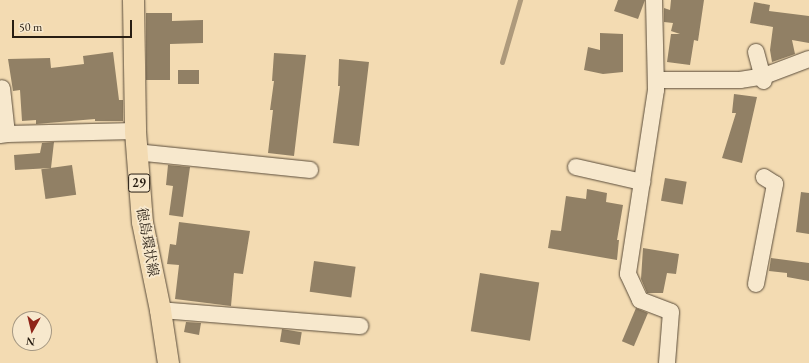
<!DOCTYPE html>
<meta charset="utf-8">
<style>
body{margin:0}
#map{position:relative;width:809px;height:363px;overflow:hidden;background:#f3dbb2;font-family:"EB Garamond","Noto Serif JP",serif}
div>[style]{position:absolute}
.stream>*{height:5px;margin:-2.5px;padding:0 2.5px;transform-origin:2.5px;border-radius:2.5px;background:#ae9a7c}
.building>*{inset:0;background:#918065;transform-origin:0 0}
.roads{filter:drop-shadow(0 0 1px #5a4c3a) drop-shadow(0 0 1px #5a4c3a)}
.minor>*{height:16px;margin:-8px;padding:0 8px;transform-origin:8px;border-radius:8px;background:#f7e8cd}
.major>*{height:21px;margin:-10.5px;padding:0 10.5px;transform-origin:10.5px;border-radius:10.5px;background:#f3dbb2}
span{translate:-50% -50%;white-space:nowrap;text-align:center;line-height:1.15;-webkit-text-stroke:3.5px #f7e8cd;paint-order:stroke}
.shield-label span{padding:1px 3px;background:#f7e8cd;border:1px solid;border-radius:3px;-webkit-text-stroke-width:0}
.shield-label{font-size:13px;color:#271d12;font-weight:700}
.street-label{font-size:14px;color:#271d12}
.north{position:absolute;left:12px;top:311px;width:40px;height:40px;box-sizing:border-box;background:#f7e8cd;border:1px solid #a49782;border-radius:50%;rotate:188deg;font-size:11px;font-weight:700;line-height:16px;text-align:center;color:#271d12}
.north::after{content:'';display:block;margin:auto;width:14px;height:18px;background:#8f2418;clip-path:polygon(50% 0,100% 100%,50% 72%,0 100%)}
.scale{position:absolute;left:12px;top:20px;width:120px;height:18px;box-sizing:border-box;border:2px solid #271d12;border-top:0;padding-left:5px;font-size:12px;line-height:14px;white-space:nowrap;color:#271d12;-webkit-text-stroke:3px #f7e8cd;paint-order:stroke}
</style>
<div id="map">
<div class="stream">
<i style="left:502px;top:62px;width:65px;rotate:-73.8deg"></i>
</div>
<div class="building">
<i style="clip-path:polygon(618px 0,645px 0,638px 19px,614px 11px)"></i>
<i style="clip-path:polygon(671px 0,704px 0,698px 41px,694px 40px,690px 65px,667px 62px,671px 34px,680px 34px,671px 31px,673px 23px,664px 22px,664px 8px,670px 10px)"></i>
<i style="clip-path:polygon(754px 2px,770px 5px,769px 11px,809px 16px,809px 43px,792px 40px,795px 54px,772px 62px,770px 50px,773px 27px,750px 23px)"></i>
<i style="clip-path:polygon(146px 13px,172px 13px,172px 21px,203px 20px,203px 43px,170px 44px,170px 80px,146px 80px)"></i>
<i style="clip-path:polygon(600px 33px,623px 34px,623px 72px,603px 74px,584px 70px,588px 47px,600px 50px)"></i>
<i style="clip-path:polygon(113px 52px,119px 100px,123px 100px,123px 121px,95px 121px,95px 119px,36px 124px,36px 120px,22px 121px,20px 90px,13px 91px,8px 59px,50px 58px,51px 68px,84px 64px,83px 56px)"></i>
<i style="clip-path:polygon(274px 53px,306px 55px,294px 156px,268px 153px,273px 110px,270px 110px,274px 81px,272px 81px)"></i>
<i style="clip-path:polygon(339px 59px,369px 62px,359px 146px,333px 143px,340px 86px,338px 86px)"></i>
<i style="left:199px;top:70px;width:14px;height:21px;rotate:90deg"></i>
<i style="clip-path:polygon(734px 94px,757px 97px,742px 163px,722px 158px,736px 113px,732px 113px)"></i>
<i style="clip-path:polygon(54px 142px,51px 168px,15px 170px,14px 155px,40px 153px,42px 143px)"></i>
<i style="left:72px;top:165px;width:30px;height:31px;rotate:82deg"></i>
<i style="clip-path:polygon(168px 165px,190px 167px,183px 217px,169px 215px,173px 186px,166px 185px)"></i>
<i style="left:665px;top:178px;width:22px;height:23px;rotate:10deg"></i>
<i style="clip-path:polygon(587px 189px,607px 193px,606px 202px,623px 205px,617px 240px,619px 240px,617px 260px,548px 248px,551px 230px,561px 231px,566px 196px,586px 199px)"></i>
<i style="clip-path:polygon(801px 192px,809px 193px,809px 234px,796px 232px)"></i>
<i style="clip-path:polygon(179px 222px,250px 231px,243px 274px,234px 273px,231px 306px,175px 299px,179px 265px,167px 264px,170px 244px,176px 245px)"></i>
<i style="clip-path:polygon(643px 248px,679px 254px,676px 274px,667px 273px,663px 293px,647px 293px,641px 279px)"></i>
<i style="clip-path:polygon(771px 258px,809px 263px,809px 281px,787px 277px,787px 273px,769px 271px)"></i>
<i style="left:314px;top:261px;width:42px;height:31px;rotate:8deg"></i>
<i style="left:480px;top:273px;width:60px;height:59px;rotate:9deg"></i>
<i style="left:636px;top:308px;width:13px;height:36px;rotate:23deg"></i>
<i style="clip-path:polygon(186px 322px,201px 323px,199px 335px,184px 332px)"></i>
<i style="left:282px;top:329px;width:20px;height:13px;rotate:9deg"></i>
</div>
<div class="roads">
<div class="minor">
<i style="left:654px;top:0;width:90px;rotate:88.7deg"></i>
<i style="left:656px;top:90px;width:186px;rotate:98.7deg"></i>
<i style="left:628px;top:274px;width:29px;rotate:65deg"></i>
<i style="left:640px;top:300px;width:33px;rotate:21deg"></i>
<i style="left:671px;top:312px;width:51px;rotate:94.5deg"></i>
<i style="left:756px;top:52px;width:30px;rotate:75deg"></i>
<i style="left:656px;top:80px;width:84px"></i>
<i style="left:740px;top:80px;width:24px;rotate:-9deg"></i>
<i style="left:764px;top:76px;width:48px;rotate:-20.7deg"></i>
<i style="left:7px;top:134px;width:128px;rotate:-1.3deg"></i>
<i style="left:0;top:135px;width:7px;rotate:-8deg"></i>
<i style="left:7px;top:134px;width:46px;rotate:-96.2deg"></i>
<i style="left:136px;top:152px;width:175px;rotate:5.9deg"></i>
<i style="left:576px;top:167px;width:68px;rotate:12.8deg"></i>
<i style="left:756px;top:284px;width:102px;rotate:-79.2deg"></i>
<i style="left:775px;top:184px;width:13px;rotate:-148deg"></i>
<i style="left:160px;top:310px;width:201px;rotate:4.6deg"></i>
</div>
<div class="major">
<i style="left:133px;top:0;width:131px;rotate:89.1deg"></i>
<i style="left:135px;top:131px;width:91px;rotate:85.6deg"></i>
<i style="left:142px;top:222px;width:90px;rotate:78.4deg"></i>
<i style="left:160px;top:310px;width:54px;rotate:81.4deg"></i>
</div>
</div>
<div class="shield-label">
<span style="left:139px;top:183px">29</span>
</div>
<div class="street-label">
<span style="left:148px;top:242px;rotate:80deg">徳島環状線</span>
</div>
<div class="north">N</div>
<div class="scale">50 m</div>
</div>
